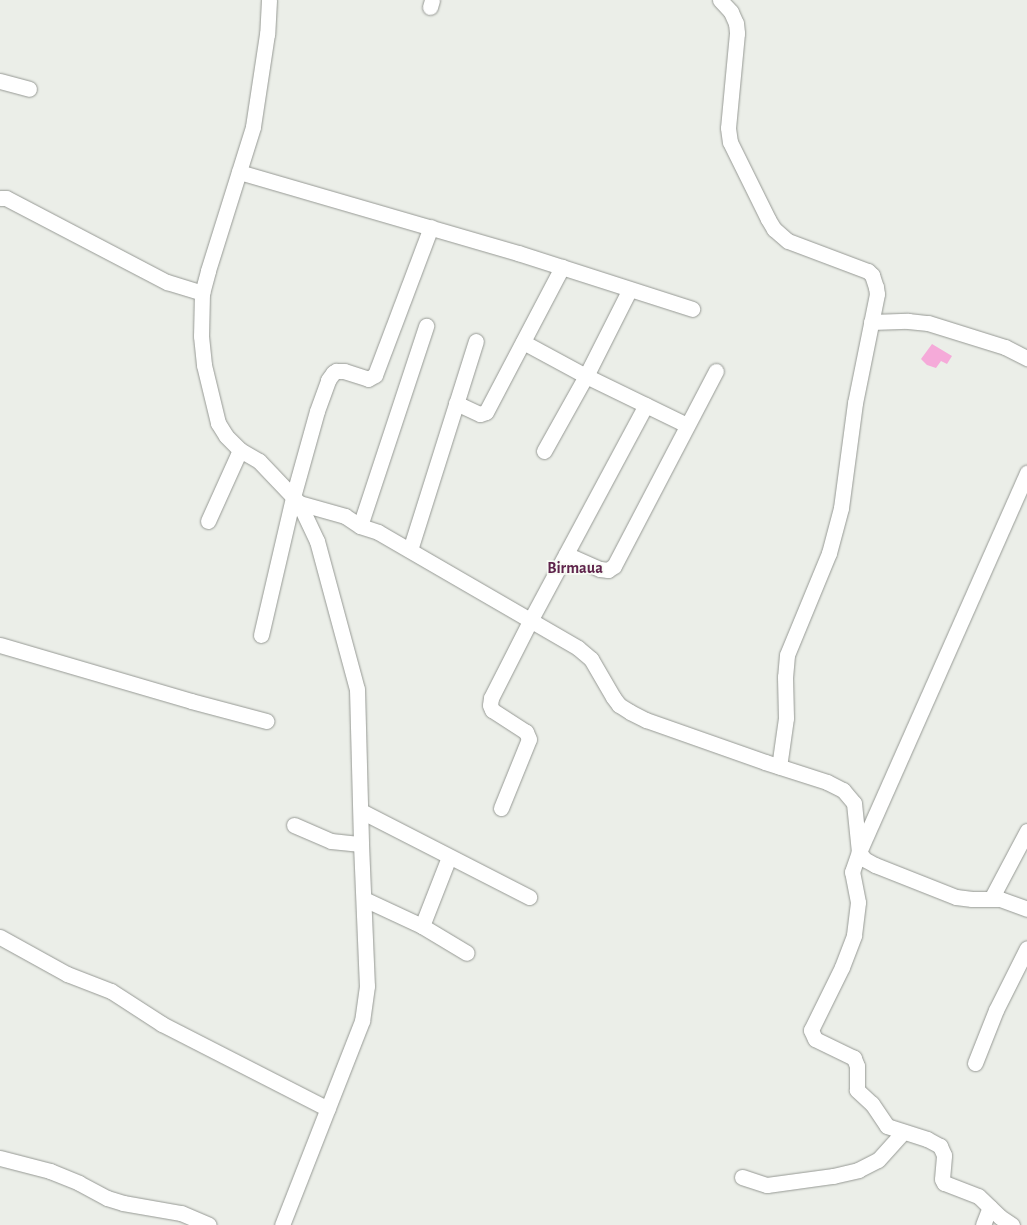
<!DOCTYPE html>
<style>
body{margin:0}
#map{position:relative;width:1027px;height:1225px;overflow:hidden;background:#ebeee8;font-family:"Alegreya Sans",sans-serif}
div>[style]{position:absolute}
.green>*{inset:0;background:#f5aad9}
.roads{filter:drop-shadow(0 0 1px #969994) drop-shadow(0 0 1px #969994)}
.minor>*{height:15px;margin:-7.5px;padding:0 7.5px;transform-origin:7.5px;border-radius:7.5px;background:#fff}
span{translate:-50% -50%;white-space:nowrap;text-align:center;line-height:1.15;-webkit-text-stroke:3.5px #f8fbf5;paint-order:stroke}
.quarter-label{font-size:16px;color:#5f244c;font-weight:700}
</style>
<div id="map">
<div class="green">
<i style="clip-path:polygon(932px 344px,952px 356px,947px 364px,941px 361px,936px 368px,927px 365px,921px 359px)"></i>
</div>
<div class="roads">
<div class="minor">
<i style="left:269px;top:0;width:34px;rotate:93deg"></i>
<i style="left:267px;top:34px;width:94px;rotate:98.6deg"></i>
<i style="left:253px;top:127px;width:151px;rotate:107.4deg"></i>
<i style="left:208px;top:271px;width:23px;rotate:105deg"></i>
<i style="left:202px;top:293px;width:43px;rotate:91.3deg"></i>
<i style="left:201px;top:336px;width:29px;rotate:84deg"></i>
<i style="left:204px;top:365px;width:60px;rotate:76.4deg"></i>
<i style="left:218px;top:423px;width:15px;rotate:58deg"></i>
<i style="left:226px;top:436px;width:20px;rotate:45deg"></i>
<i style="left:240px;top:450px;width:22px;rotate:30deg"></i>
<i style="left:259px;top:461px;width:58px;rotate:46.4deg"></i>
<i style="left:299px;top:503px;width:42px;rotate:64.7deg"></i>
<i style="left:317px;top:541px;width:153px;rotate:74.9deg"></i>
<i style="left:357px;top:689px;width:155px;rotate:88.5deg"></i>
<i style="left:361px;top:844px;width:142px;rotate:87.6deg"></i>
<i style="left:367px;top:986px;width:35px;rotate:98deg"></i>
<i style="left:362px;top:1021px;width:219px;rotate:111.4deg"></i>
<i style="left:720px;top:0;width:16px;rotate:47deg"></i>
<i style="left:731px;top:12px;width:12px;rotate:66deg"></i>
<i style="left:736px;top:23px;width:10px;rotate:84deg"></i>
<i style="left:737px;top:33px;width:95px;rotate:95.4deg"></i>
<i style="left:728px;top:128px;width:14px;rotate:82deg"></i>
<i style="left:730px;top:142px;width:86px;rotate:63.7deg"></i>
<i style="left:768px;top:219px;width:12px;rotate:59deg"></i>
<i style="left:774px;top:229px;width:18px;rotate:41deg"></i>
<i style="left:788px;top:241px;width:85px;rotate:20.6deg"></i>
<i style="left:868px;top:271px;width:6px;rotate:45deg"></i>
<i style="left:872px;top:275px;width:13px;rotate:72deg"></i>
<i style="left:876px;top:287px;width:7px;rotate:82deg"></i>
<i style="left:877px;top:294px;width:111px;rotate:101.4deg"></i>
<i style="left:855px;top:403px;width:106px;rotate:97.6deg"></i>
<i style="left:841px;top:508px;width:47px;rotate:104.9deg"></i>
<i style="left:829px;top:553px;width:110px;rotate:112.4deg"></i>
<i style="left:787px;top:655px;width:22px;rotate:95deg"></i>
<i style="left:785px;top:677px;width:41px;rotate:88.6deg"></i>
<i style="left:786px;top:718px;width:49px;rotate:98.1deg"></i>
<i style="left:430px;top:7px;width:7px;rotate:-74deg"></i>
<i style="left:0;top:81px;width:30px;rotate:15deg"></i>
<i style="left:239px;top:172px;width:291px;rotate:16.2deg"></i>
<i style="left:518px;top:253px;width:183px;rotate:17.8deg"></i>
<i style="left:0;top:198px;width:6px"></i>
<i style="left:6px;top:198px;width:182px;rotate:27.6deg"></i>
<i style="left:167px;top:282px;width:37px;rotate:17deg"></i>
<i style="left:871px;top:322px;width:37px;rotate:-2deg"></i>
<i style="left:908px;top:321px;width:20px;rotate:6deg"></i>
<i style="left:928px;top:323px;width:81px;rotate:17.3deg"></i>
<i style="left:1005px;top:347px;width:25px;rotate:27deg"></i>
<i style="left:523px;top:342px;width:72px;rotate:28.4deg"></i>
<i style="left:586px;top:376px;width:112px;rotate:25.9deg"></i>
<i style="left:456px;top:403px;width:26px;rotate:25deg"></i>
<i style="left:480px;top:414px;width:6px;rotate:-18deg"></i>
<i style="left:486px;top:412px;width:164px;rotate:-62.3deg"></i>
<i style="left:544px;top:451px;width:86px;rotate:-60.8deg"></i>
<i style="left:586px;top:376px;width:97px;rotate:-63.2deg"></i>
<i style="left:299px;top:503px;width:48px;rotate:15.8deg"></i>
<i style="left:345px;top:516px;width:18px;rotate:34deg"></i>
<i style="left:360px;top:526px;width:19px;rotate:18deg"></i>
<i style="left:378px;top:532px;width:231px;rotate:30.1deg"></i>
<i style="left:578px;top:648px;width:17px;rotate:40deg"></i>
<i style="left:591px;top:659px;width:44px;rotate:59.9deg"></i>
<i style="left:613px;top:697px;width:10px;rotate:53deg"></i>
<i style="left:619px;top:705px;width:13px;rotate:32deg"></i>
<i style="left:630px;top:712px;width:18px;rotate:27deg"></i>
<i style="left:646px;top:720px;width:126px;rotate:19.4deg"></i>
<i style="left:765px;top:762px;width:65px;rotate:17.9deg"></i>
<i style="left:827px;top:782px;width:18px;rotate:27deg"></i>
<i style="left:843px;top:790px;width:17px;rotate:50deg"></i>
<i style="left:854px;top:803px;width:49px;rotate:84.2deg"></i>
<i style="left:859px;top:852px;width:9px;rotate:54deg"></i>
<i style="left:864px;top:859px;width:13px;rotate:29deg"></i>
<i style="left:875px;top:865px;width:87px;rotate:21.6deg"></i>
<i style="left:956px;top:897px;width:16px;rotate:7deg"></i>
<i style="left:972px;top:899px;width:28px"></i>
<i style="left:1000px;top:899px;width:29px;rotate:20deg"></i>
<i style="left:208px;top:521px;width:78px;rotate:-65.7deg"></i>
<i style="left:360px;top:526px;width:211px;rotate:-71.7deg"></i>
<i style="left:410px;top:550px;width:219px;rotate:-72.5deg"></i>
<i style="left:566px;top:554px;width:37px;rotate:24deg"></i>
<i style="left:600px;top:569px;width:8px;rotate:7deg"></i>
<i style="left:608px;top:570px;width:7px;rotate:-34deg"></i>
<i style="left:614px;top:566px;width:220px;rotate:-62.4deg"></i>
<i style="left:261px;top:635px;width:142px;rotate:-76.9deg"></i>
<i style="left:293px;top:497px;width:89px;rotate:-74.4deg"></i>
<i style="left:317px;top:411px;width:33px;rotate:-70deg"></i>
<i style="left:328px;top:380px;width:9px;rotate:-54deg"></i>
<i style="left:333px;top:373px;width:4px;rotate:-34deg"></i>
<i style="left:336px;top:371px;width:8px"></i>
<i style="left:344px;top:371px;width:25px;rotate:18deg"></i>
<i style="left:368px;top:379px;width:8px;rotate:-30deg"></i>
<i style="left:375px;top:375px;width:158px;rotate:-69.3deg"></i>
<i style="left:0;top:645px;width:199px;rotate:16.3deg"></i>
<i style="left:191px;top:701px;width:78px;rotate:14.9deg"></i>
<i style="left:501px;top:808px;width:74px;rotate:-67.9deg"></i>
<i style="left:529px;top:739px;width:8px;rotate:-113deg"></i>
<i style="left:526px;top:732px;width:40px;rotate:-147.1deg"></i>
<i style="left:492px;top:710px;width:5px;rotate:-112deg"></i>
<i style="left:490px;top:705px;width:7px;rotate:-82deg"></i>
<i style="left:491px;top:698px;width:86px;rotate:-63.1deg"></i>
<i style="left:530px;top:621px;width:245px;rotate:-61.8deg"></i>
<i style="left:361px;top:811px;width:189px;rotate:27.1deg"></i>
<i style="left:294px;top:825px;width:40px;rotate:23.4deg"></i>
<i style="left:331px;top:841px;width:30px;rotate:6deg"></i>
<i style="left:364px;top:899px;width:64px;rotate:25deg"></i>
<i style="left:422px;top:926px;width:52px;rotate:31deg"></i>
<i style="left:991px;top:899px;width:77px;rotate:-62.1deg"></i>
<i style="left:422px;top:926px;width:74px;rotate:-68.6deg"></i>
<i style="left:0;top:937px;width:77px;rotate:28.9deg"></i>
<i style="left:67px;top:974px;width:47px;rotate:21.1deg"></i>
<i style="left:111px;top:991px;width:61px;rotate:32.9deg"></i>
<i style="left:162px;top:1024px;width:186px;rotate:27.1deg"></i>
<i style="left:975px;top:1063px;width:57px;rotate:-68.4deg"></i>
<i style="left:996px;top:1010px;width:69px;rotate:-63.4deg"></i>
<i style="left:0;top:1158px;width:52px;rotate:14.6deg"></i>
<i style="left:50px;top:1171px;width:31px;rotate:22deg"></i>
<i style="left:79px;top:1183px;width:32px;rotate:28deg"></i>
<i style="left:107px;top:1198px;width:17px;rotate:17deg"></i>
<i style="left:123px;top:1203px;width:59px;rotate:9.8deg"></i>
<i style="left:181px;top:1213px;width:30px;rotate:23deg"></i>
<i style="left:742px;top:1177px;width:26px;rotate:18deg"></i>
<i style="left:767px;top:1185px;width:67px;rotate:-7.8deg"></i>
<i style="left:833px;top:1176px;width:26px;rotate:-13deg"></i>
<i style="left:858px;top:1170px;width:22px;rotate:-27deg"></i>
<i style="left:878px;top:1160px;width:38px;rotate:-48deg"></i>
<i style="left:983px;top:1225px;width:19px;rotate:-69deg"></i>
<i style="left:1012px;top:1225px;width:14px;rotate:-146deg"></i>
<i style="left:1000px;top:1217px;width:30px;rotate:-136deg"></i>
<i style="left:978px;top:1196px;width:36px;rotate:-159deg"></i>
<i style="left:944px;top:1183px;width:4px;rotate:-117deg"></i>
<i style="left:942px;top:1179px;width:24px;rotate:-85deg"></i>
<i style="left:944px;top:1155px;width:10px;rotate:-114deg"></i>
<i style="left:940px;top:1146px;width:15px;rotate:-152deg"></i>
<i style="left:927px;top:1139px;width:42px;rotate:-162deg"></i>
<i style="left:887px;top:1126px;width:27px;rotate:-124deg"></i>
<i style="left:872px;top:1104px;width:21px;rotate:-137deg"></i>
<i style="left:857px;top:1090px;width:24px;rotate:-90deg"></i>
<i style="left:857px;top:1066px;width:9px;rotate:-111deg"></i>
<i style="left:854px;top:1058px;width:43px;rotate:-154deg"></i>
<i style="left:815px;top:1039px;width:10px;rotate:-114deg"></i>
<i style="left:811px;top:1030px;width:70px;rotate:-63.8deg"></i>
<i style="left:842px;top:967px;width:34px;rotate:-69deg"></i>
<i style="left:854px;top:935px;width:33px;rotate:-83deg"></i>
<i style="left:858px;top:902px;width:31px;rotate:-101deg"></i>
<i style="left:852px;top:872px;width:21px;rotate:-71deg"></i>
<i style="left:859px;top:852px;width:415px;rotate:-66.1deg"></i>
</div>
</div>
<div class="quarter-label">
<span style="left:575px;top:568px">Birmaua</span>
</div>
</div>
